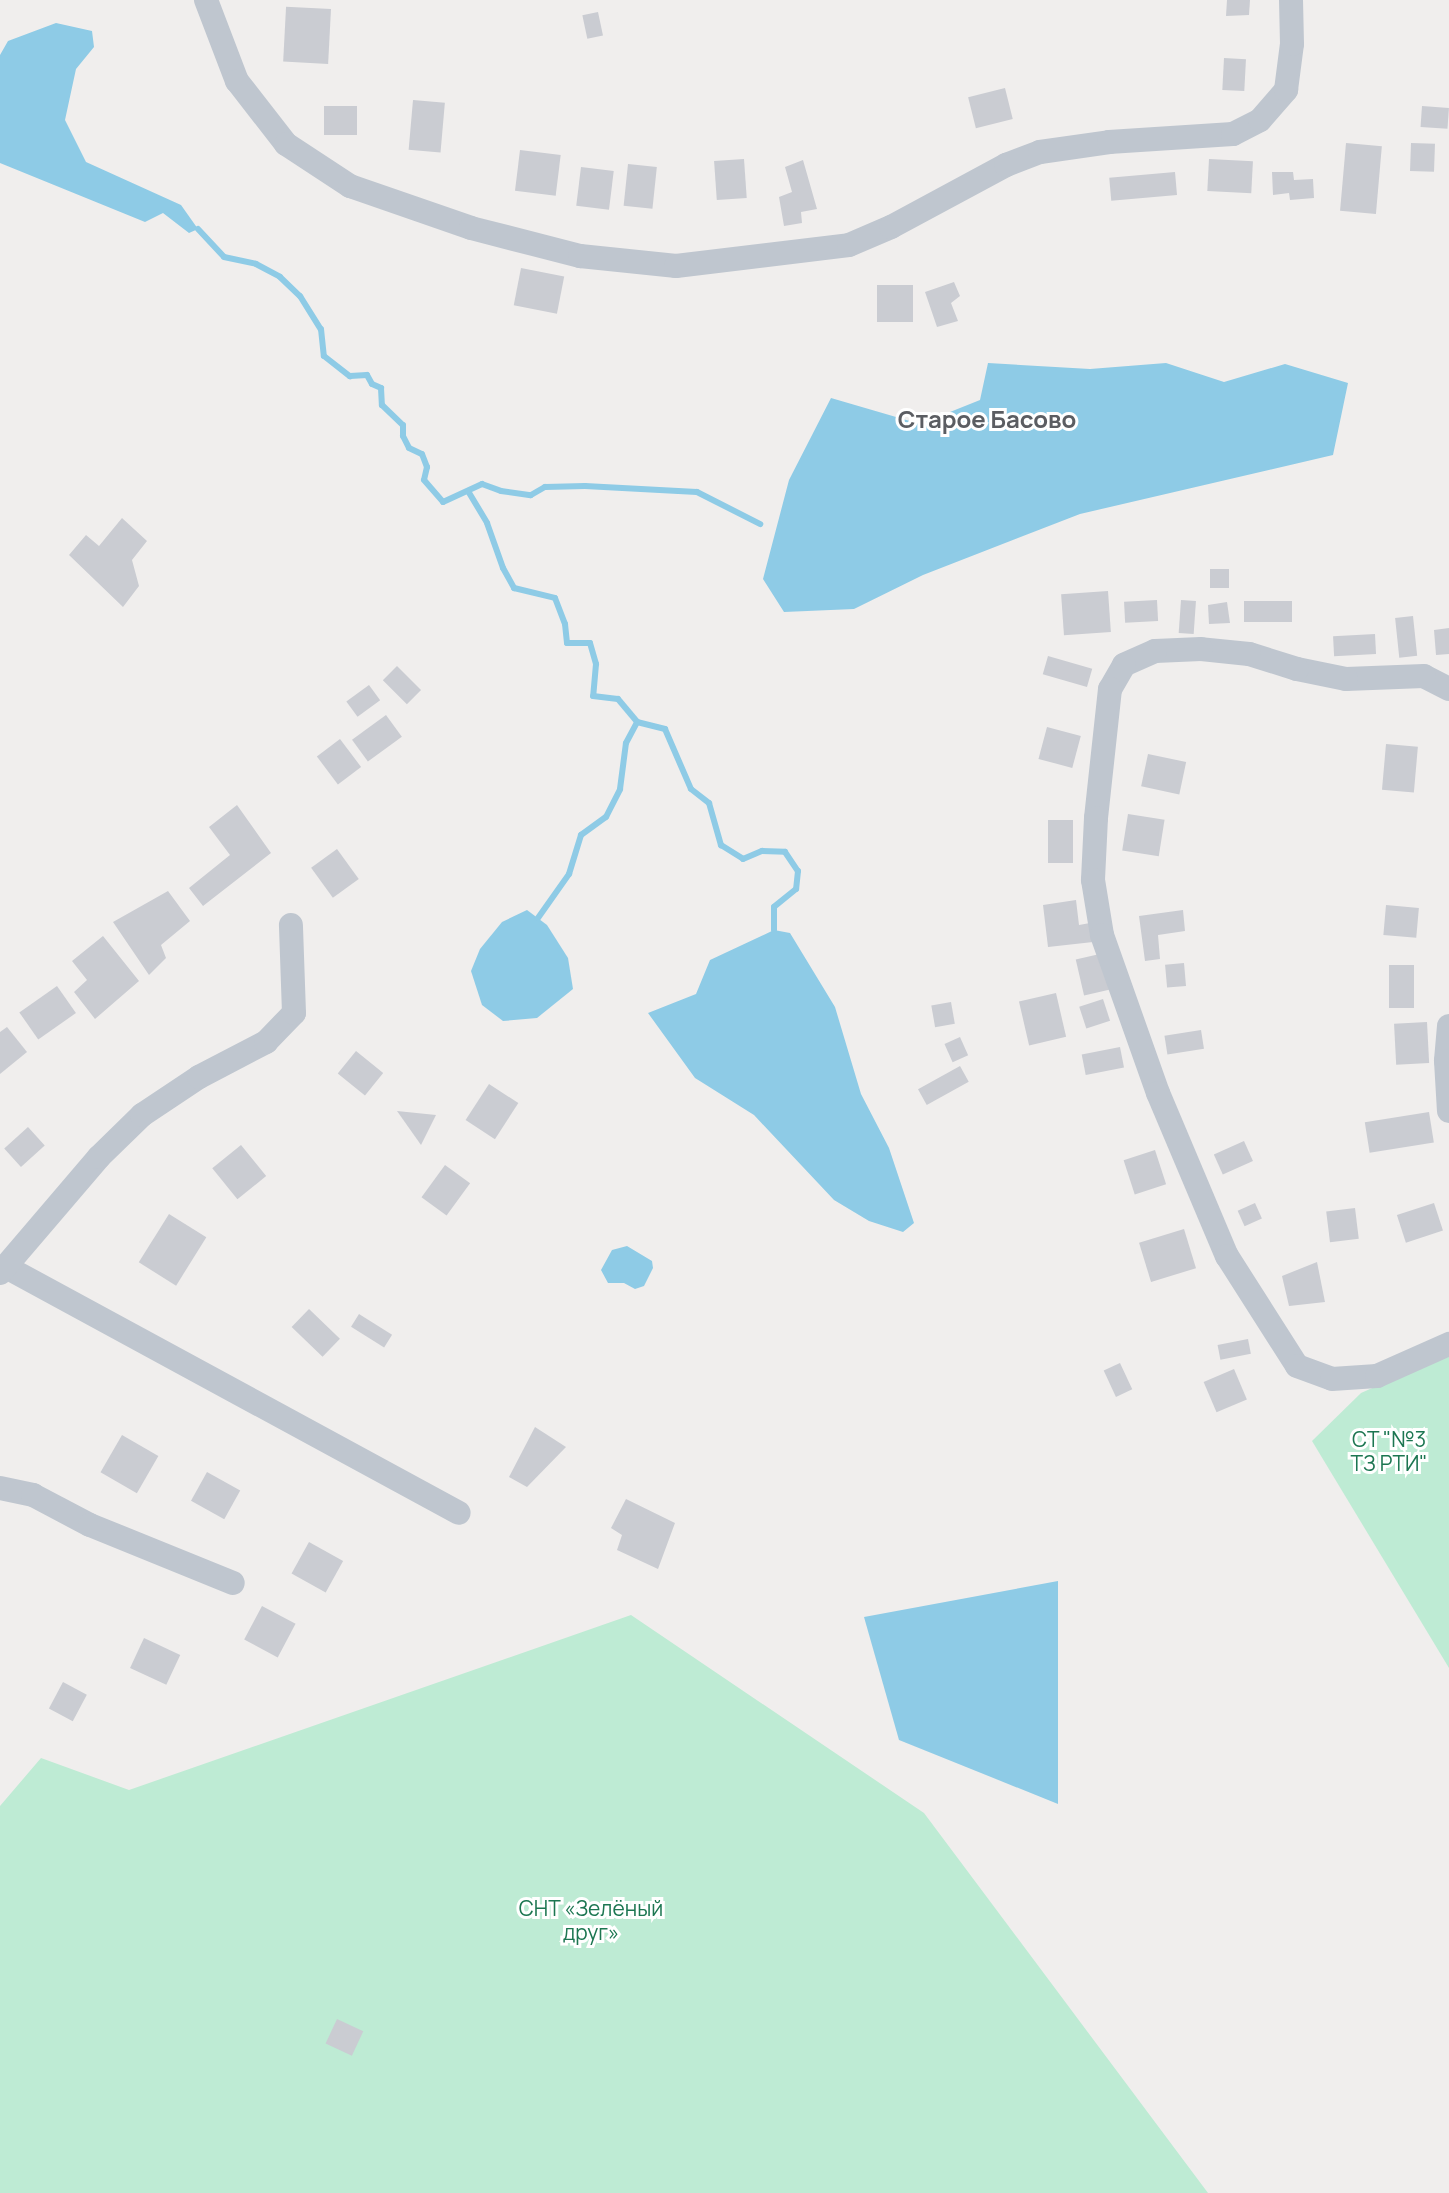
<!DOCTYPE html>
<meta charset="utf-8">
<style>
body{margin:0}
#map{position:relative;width:1449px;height:2193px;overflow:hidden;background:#f0eeed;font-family:Manrope,sans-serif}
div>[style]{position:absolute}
.green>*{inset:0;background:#beebd4}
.water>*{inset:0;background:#8ecbe6}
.stream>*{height:6px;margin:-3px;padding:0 3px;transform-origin:3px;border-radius:3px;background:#8ecbe6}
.building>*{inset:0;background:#caccd2;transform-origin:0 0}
.street>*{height:24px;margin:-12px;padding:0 12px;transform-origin:12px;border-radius:12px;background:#bfc6cf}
span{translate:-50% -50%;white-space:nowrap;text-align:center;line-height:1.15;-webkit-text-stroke:6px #fff;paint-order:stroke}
.park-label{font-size:21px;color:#1c7651}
.quarter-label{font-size:24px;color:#5b5d62;font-weight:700}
</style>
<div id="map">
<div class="green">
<i style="clip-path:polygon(1449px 1354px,1449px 1668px,1312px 1441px,1361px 1393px)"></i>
<i style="clip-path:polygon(631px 1615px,924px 1813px,1208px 2193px,0 2193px,0 1806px,41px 1758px,129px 1790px)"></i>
</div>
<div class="water">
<i style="clip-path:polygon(56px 23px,92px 31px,94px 47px,76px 69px,65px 120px,86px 162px,181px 205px,198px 229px,189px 233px,163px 213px,145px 222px,0 163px,0 55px,8px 41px)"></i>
<i style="clip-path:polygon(988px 363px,1090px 369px,1166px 363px,1224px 382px,1285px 364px,1348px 383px,1333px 455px,1080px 514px,923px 575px,854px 609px,784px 612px,763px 579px,789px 480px,831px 398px,920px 424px,980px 400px)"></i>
<i style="clip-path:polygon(527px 910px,547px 925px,568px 958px,573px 989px,537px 1018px,503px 1021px,482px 1005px,471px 971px,480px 949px,502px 922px)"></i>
<i style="clip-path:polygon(774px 930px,790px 933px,835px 1007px,861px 1094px,889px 1148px,914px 1223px,903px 1232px,869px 1221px,834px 1200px,754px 1115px,695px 1078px,648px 1013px,696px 994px,710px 960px)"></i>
<i style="clip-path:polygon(627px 1246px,652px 1261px,653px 1268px,644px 1286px,635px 1289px,624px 1283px,608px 1283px,601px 1270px,612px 1250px)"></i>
<i style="clip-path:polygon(1058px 1581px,1058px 1804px,899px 1740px,864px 1617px)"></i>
</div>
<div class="stream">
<i style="left:198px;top:229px;width:38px;rotate:47deg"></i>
<i style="left:224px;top:257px;width:33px;rotate:12deg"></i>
<i style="left:256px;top:264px;width:27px;rotate:28deg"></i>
<i style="left:280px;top:277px;width:28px;rotate:44deg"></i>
<i style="left:300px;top:296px;width:39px;rotate:58deg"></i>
<i style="left:321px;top:329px;width:27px;rotate:84deg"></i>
<i style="left:324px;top:356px;width:33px;rotate:38deg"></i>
<i style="left:350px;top:376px;width:17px;rotate:-3deg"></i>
<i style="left:367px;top:375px;width:10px;rotate:61deg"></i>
<i style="left:372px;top:384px;width:10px;rotate:24deg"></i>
<i style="left:381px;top:388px;width:17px;rotate:87deg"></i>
<i style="left:382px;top:405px;width:29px;rotate:44deg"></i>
<i style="left:403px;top:425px;width:11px;rotate:90deg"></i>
<i style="left:403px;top:436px;width:13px;rotate:63deg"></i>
<i style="left:409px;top:448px;width:14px;rotate:25deg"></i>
<i style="left:422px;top:454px;width:14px;rotate:69deg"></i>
<i style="left:427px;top:467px;width:13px;rotate:103deg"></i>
<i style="left:424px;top:480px;width:29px;rotate:49deg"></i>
<i style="left:443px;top:502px;width:43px;rotate:-24.8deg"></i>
<i style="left:482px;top:484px;width:20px;rotate:20deg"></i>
<i style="left:501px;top:491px;width:30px;rotate:8deg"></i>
<i style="left:531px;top:495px;width:16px;rotate:-30deg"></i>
<i style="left:545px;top:487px;width:40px;rotate:-1.4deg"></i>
<i style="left:585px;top:486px;width:112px;rotate:3.1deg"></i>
<i style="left:697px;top:492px;width:71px;rotate:26.9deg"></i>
<i style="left:468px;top:491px;width:37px;rotate:59deg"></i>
<i style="left:487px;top:523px;width:48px;rotate:70.4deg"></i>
<i style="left:503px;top:568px;width:23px;rotate:61deg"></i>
<i style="left:514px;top:588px;width:42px;rotate:13.7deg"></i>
<i style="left:555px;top:598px;width:28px;rotate:69deg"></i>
<i style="left:565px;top:624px;width:19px;rotate:84deg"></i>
<i style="left:567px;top:643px;width:23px"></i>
<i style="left:590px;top:643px;width:22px;rotate:74deg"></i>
<i style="left:596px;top:664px;width:32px;rotate:95deg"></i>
<i style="left:593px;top:696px;width:25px;rotate:7deg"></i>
<i style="left:618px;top:699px;width:30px;rotate:50deg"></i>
<i style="left:637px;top:722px;width:29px;rotate:14deg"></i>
<i style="left:665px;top:729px;width:65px;rotate:66.6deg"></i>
<i style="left:691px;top:789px;width:23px;rotate:38deg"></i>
<i style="left:709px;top:803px;width:44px;rotate:74.1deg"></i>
<i style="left:721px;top:845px;width:26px;rotate:32deg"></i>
<i style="left:743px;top:859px;width:21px;rotate:-23deg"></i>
<i style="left:762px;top:851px;width:23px;rotate:2deg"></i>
<i style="left:785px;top:852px;width:23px;rotate:56deg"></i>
<i style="left:798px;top:871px;width:18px;rotate:96deg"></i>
<i style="left:796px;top:889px;width:28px;rotate:141deg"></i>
<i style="left:774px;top:907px;width:23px;rotate:90deg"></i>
<i style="left:538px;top:918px;width:54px;rotate:-54.8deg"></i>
<i style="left:569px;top:874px;width:41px;rotate:-72.9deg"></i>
<i style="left:581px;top:835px;width:31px;rotate:-36deg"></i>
<i style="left:606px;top:817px;width:31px;rotate:-63deg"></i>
<i style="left:620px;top:789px;width:46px;rotate:-82.6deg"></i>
<i style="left:626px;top:743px;width:24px;rotate:-62deg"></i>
</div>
<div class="building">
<i style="clip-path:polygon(1227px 0,1250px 0,1249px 15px,1226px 16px)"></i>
<i style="left:331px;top:9px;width:55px;height:45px;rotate:93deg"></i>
<i style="left:598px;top:12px;width:24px;height:16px;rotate:78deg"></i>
<i style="left:1224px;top:58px;width:22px;height:32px;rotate:3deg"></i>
<i style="left:1005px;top:88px;width:32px;height:38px;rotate:76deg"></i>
<i style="left:413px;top:100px;width:32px;height:50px;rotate:5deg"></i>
<i style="left:324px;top:106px;width:33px;height:29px"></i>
<i style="left:1422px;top:106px;width:27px;height:21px;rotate:4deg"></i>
<i style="left:1346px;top:143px;width:36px;height:68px;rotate:5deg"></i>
<i style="left:1411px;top:143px;width:24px;height:28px;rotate:2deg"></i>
<i style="left:520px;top:150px;width:41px;height:41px;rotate:7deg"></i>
<i style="left:744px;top:159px;width:39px;height:30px;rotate:86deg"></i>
<i style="left:1209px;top:159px;width:44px;height:32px;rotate:3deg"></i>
<i style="clip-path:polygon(803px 160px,817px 209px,801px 212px,802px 223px,784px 226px,779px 197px,792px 192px,785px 167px)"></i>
<i style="left:628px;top:164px;width:29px;height:42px;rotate:6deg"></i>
<i style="left:581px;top:167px;width:33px;height:39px;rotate:7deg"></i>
<i style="left:1175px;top:172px;width:23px;height:66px;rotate:85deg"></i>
<i style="clip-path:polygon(1272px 172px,1293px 172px,1294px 180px,1313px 179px,1314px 198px,1290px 200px,1289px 193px,1273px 195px)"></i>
<i style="left:521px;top:268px;width:44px;height:38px;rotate:11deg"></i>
<i style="clip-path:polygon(954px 282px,960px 296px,951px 303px,958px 321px,937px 327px,925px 292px)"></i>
<i style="left:913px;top:285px;width:37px;height:36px;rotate:90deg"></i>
<i style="clip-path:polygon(122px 518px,147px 541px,132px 560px,139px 586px,123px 607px,69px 555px,86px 535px,99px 546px)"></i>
<i style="left:1210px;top:569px;width:19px;height:19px"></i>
<i style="left:1108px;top:591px;width:41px;height:47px;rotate:86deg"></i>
<i style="left:1157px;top:600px;width:21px;height:33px;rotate:87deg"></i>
<i style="left:1181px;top:600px;width:15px;height:33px;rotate:4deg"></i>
<i style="left:1292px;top:601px;width:21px;height:48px;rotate:90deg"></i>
<i style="clip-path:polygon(1227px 602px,1230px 623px,1209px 624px,1208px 605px)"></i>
<i style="left:1413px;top:616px;width:40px;height:18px;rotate:84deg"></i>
<i style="clip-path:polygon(1449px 628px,1449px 654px,1436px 655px,1434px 630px)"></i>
<i style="left:1375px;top:634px;width:20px;height:42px;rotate:87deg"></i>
<i style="left:1048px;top:656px;width:46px;height:19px;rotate:16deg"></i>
<i style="left:397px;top:666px;width:34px;height:20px;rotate:45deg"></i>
<i style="left:369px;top:685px;width:19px;height:28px;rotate:54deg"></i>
<i style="left:386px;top:715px;width:27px;height:42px;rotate:54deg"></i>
<i style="left:1047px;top:727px;width:35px;height:33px;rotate:15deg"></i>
<i style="left:340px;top:739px;width:35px;height:29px;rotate:53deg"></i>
<i style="left:1386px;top:744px;width:32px;height:46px;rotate:5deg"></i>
<i style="left:1148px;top:754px;width:39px;height:33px;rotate:12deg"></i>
<i style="clip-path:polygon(237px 805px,271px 853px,203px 906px,189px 888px,230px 855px,209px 827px)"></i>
<i style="left:1128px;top:814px;width:37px;height:37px;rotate:9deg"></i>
<i style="left:1048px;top:820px;width:25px;height:43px"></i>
<i style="left:337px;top:849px;width:37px;height:32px;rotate:54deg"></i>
<i style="clip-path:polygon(168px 891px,190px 921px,161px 945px,166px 958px,149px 975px,113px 922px)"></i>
<i style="clip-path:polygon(1076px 900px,1079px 925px,1090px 923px,1093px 942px,1048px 947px,1043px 905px)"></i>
<i style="left:1386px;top:905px;width:33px;height:30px;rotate:5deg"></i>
<i style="clip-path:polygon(1183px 910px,1185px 931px,1158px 935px,1160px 959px,1145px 961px,1139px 916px)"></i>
<i style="clip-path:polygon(103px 936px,139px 981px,95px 1019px,74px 992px,87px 980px,72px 961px)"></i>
<i style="left:1104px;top:953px;width:37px;height:29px;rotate:77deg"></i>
<i style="left:1184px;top:963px;width:23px;height:19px;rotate:85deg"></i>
<i style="left:1389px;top:965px;width:25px;height:43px"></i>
<i style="left:57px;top:986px;width:33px;height:46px;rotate:55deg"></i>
<i style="left:1056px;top:993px;width:45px;height:38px;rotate:77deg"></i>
<i style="left:1103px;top:999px;width:23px;height:25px;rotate:72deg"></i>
<i style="left:951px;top:1002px;width:22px;height:20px;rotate:80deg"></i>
<i style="left:1427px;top:1022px;width:41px;height:33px;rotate:87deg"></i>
<i style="clip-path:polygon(7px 1027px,27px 1052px,0 1074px,0 1032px)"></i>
<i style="left:1201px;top:1030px;width:19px;height:37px;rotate:81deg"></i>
<i style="left:960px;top:1037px;width:20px;height:17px;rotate:66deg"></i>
<i style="left:1120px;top:1047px;width:21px;height:39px;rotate:79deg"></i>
<i style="left:356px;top:1051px;width:35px;height:29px;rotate:39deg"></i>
<i style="left:960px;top:1066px;width:18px;height:48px;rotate:61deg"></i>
<i style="left:489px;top:1084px;width:35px;height:43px;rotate:33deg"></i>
<i style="clip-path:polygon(397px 1111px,436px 1115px,421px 1145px)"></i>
<i style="left:1429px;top:1112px;width:31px;height:65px;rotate:81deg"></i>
<i style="left:28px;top:1127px;width:25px;height:32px;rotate:48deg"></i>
<i style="left:1244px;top:1141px;width:22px;height:33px;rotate:66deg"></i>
<i style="left:241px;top:1145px;width:40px;height:37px;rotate:51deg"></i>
<i style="left:1155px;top:1150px;width:36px;height:33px;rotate:72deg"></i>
<i style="left:445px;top:1165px;width:31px;height:40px;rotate:36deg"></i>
<i style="left:1255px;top:1203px;width:17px;height:19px;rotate:66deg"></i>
<i style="left:1434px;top:1203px;width:29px;height:39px;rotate:72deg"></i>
<i style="left:1355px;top:1208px;width:31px;height:29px;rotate:83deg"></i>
<i style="left:169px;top:1214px;width:44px;height:57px;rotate:32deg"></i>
<i style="left:1184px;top:1229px;width:41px;height:47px;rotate:73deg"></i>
<i style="clip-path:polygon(1317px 1262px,1325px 1302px,1289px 1306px,1282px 1276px)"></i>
<i style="left:309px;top:1309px;width:43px;height:25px;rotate:44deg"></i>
<i style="left:359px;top:1314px;width:39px;height:15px;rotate:32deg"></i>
<i style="left:1248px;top:1339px;width:15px;height:31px;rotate:79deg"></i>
<i style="left:1120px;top:1363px;width:29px;height:18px;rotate:65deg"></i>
<i style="left:1234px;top:1369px;width:33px;height:33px;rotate:67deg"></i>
<i style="clip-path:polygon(535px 1427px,566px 1447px,527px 1487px,509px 1477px)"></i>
<i style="left:122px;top:1435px;width:42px;height:43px;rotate:30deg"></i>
<i style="left:207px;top:1472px;width:38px;height:33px;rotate:29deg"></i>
<i style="clip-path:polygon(626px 1499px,675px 1523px,658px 1569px,617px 1550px,622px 1535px,611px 1528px)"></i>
<i style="left:309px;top:1542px;width:39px;height:36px;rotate:29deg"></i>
<i style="left:262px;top:1606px;width:38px;height:38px;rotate:28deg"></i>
<i style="left:144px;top:1638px;width:40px;height:33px;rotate:25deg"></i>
<i style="left:63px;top:1682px;width:27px;height:30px;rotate:28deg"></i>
<i style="left:337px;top:2019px;width:29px;height:27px;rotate:25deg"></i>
</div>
<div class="street">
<i style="left:206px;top:0;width:87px;rotate:69.1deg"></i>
<i style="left:237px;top:81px;width:80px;rotate:52.1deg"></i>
<i style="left:286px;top:144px;width:77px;rotate:33.3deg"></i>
<i style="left:350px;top:186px;width:128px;rotate:19.1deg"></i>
<i style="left:471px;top:228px;width:113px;rotate:14.4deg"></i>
<i style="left:580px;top:256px;width:97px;rotate:5.9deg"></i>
<i style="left:676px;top:266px;width:174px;rotate:-6.9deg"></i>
<i style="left:849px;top:245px;width:46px;rotate:-23.2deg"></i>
<i style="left:891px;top:227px;width:131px;rotate:-28.3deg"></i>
<i style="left:1006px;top:165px;width:36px;rotate:-21deg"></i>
<i style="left:1040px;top:152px;width:70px;rotate:-8.2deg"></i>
<i style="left:1109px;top:142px;width:124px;rotate:-3.7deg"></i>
<i style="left:1233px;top:134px;width:30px;rotate:-27deg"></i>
<i style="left:1260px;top:120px;width:40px;rotate:-49deg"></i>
<i style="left:1286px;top:90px;width:46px;rotate:-82.6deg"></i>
<i style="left:1292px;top:44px;width:44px;rotate:-91.3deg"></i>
<i style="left:1449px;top:689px;width:28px;rotate:-153deg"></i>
<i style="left:1424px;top:676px;width:78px;rotate:177.8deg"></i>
<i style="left:1346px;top:679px;width:50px;rotate:-168.5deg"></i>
<i style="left:1297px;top:669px;width:50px;rotate:-162.6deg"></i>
<i style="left:1249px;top:654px;width:48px;rotate:-174.1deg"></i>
<i style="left:1201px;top:649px;width:46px;rotate:177.5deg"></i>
<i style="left:1155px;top:651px;width:34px;rotate:156deg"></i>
<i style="left:1124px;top:665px;width:28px;rotate:120deg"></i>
<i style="left:1110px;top:689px;width:130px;rotate:96.2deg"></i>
<i style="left:1096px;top:818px;width:62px;rotate:92.8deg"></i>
<i style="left:1093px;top:880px;width:56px;rotate:80.7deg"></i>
<i style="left:1102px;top:935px;width:168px;rotate:70.5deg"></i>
<i style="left:1158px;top:1093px;width:177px;rotate:67.1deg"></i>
<i style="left:1227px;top:1256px;width:130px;rotate:57.5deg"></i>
<i style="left:1297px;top:1366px;width:37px;rotate:20deg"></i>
<i style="left:1332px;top:1379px;width:45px;rotate:-3.8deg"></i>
<i style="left:1377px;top:1376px;width:79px;rotate:-24deg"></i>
<i style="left:1449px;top:1026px;width:35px;rotate:95deg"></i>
<i style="left:1446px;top:1061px;width:50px;rotate:86.6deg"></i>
<i style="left:6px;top:1267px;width:515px;rotate:28.5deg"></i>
<i style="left:0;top:1273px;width:153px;rotate:-49.5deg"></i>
<i style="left:99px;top:1157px;width:60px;rotate:-44.3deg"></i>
<i style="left:142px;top:1115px;width:69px;rotate:-33.7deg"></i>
<i style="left:199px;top:1077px;width:76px;rotate:-27.6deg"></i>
<i style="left:266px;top:1042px;width:40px;rotate:-46deg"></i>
<i style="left:294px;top:1013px;width:88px;rotate:-92deg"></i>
<i style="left:0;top:1488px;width:34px;rotate:12deg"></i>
<i style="left:33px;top:1495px;width:64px;rotate:27.8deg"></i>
<i style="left:90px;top:1525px;width:154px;rotate:22.1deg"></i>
</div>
<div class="park-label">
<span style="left:1389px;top:1451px">СТ "№3<br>ТЗ РТИ"</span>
<span style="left:591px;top:1920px">СНТ «Зелёный<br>друг»</span>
</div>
<div class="quarter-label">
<span style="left:987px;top:419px">Старое Басово</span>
</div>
</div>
